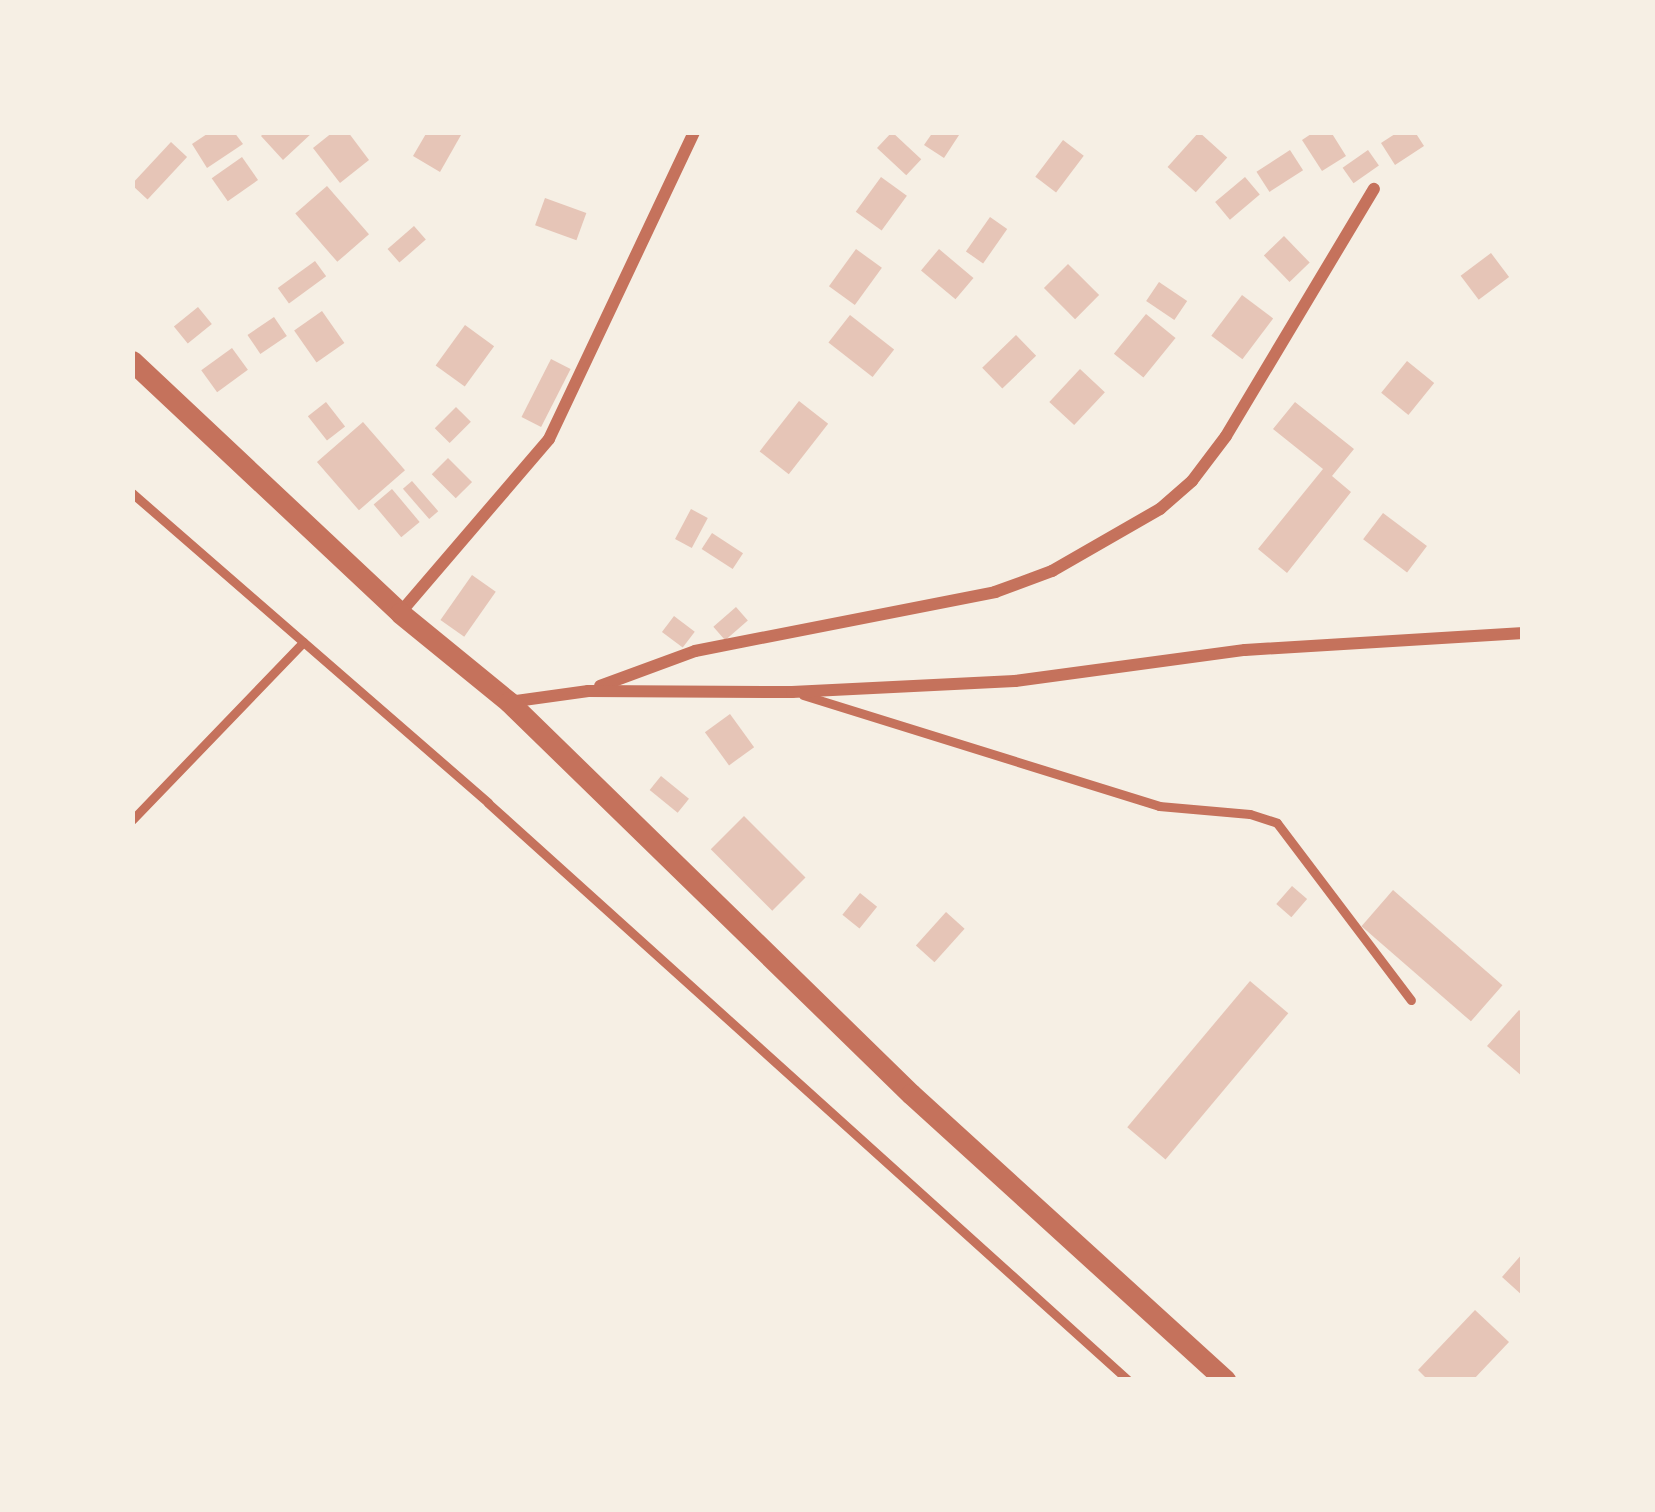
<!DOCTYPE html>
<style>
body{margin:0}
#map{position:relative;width:1655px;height:1512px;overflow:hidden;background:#f6efe4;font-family:"IBM Plex Serif",serif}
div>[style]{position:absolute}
.building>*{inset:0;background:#e6c5b7;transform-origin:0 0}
.service>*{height:9px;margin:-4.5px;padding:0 4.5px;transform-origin:4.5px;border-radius:4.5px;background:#c5725c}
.minor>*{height:12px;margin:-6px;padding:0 6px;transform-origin:6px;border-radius:6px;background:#c5725c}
.tertiary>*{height:21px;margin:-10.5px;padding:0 10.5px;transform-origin:10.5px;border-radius:10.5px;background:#c5725c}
span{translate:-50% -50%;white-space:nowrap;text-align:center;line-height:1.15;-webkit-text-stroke:12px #f6efe4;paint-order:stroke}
.frame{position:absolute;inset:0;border:135px solid #f6efe4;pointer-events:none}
</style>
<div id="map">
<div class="building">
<i style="clip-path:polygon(210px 132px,234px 132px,243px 144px,207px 168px,192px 144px)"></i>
<i style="clip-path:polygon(265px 132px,313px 132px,283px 160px,261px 136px)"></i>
<i style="clip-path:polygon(333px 132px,348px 132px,369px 160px,340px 183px,313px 148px)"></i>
<i style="clip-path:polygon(427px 132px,461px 135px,440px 172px,413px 156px)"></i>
<i style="left:892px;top:132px;width:40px;height:22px;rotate:43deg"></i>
<i style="clip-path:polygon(933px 132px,961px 132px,944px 158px,924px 145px)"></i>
<i style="left:1199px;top:132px;width:38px;height:47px;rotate:42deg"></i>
<i style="clip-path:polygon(1314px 132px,1331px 132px,1346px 156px,1322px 171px,1302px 140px)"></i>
<i style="clip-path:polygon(1398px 132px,1415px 132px,1424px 146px,1395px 165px,1381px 143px)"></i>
<i style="left:1063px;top:140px;width:26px;height:46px;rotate:37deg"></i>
<i style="left:171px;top:142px;width:22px;height:58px;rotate:43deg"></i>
<i style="left:1290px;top:150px;width:24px;height:40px;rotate:57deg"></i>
<i style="left:1368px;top:150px;width:19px;height:31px;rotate:55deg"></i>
<i style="left:242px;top:157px;width:28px;height:37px;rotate:55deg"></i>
<i style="left:881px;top:177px;width:32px;height:43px;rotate:36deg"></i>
<i style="left:1245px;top:177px;width:23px;height:39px;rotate:50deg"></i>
<i style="left:327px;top:186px;width:64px;height:42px;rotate:49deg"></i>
<i style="left:545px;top:198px;width:44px;height:29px;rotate:20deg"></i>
<i style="left:990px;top:217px;width:21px;height:42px;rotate:35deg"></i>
<i style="left:414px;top:226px;width:18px;height:35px;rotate:49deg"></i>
<i style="left:1284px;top:236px;width:37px;height:28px;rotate:46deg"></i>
<i style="left:856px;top:249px;width:32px;height:46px;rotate:36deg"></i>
<i style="left:939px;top:249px;width:45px;height:28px;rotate:40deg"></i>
<i style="left:1491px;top:253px;width:30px;height:38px;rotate:53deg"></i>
<i style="left:315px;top:261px;width:19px;height:46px;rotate:54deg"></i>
<i style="left:1068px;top:264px;width:44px;height:34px;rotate:45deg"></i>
<i style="left:1159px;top:282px;width:34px;height:23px;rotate:34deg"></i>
<i style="left:1242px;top:295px;width:39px;height:51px;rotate:37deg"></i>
<i style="left:198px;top:307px;width:22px;height:31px;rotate:51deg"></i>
<i style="left:322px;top:311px;width:39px;height:34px;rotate:55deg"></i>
<i style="left:1146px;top:314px;width:38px;height:51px;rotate:39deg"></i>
<i style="left:850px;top:315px;width:56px;height:35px;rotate:38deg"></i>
<i style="left:274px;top:317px;width:23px;height:32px;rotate:56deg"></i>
<i style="left:465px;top:325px;width:36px;height:50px;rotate:36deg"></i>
<i style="left:1016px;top:335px;width:29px;height:47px;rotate:46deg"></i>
<i style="left:232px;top:348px;width:27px;height:38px;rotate:54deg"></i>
<i style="left:551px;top:359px;width:22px;height:65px;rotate:27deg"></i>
<i style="left:1407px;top:361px;width:35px;height:41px;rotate:39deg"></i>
<i style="left:1080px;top:369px;width:34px;height:45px;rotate:43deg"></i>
<i style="left:799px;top:401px;width:37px;height:64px;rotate:38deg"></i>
<i style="left:326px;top:402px;width:31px;height:23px;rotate:52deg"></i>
<i style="clip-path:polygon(1295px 402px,1354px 449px,1332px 476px,1351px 492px,1287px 573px,1258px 549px,1323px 469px,1273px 429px)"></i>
<i style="left:456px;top:407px;width:21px;height:30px;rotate:45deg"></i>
<i style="left:363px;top:422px;width:64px;height:61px;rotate:49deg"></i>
<i style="left:448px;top:458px;width:34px;height:23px;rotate:45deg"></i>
<i style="left:412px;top:481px;width:40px;height:12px;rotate:49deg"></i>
<i style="left:392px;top:489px;width:43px;height:24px;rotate:50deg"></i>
<i style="left:691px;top:509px;width:19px;height:34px;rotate:28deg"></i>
<i style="left:1383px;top:513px;width:55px;height:33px;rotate:37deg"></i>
<i style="left:712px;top:533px;width:37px;height:19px;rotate:33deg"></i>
<i style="left:472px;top:575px;width:29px;height:55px;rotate:35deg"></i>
<i style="left:736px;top:607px;width:18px;height:30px;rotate:49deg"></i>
<i style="left:674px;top:616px;width:26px;height:20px;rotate:37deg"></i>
<i style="left:730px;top:714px;width:41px;height:31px;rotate:54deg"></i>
<i style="left:661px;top:776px;width:36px;height:18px;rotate:39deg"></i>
<i style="left:744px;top:816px;width:87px;height:47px;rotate:45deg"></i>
<i style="left:1292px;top:886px;width:20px;height:24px;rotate:41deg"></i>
<i style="left:1393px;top:890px;width:145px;height:48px;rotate:41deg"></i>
<i style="left:860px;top:893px;width:22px;height:28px;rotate:39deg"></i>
<i style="left:946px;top:912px;width:25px;height:45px;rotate:42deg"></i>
<i style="left:1250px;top:981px;width:50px;height:191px;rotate:40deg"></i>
<i style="clip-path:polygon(1519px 1010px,1523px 1013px,1523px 1077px,1487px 1046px)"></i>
<i style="clip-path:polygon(1523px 1253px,1523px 1296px,1502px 1277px)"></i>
<i style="clip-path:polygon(1475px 1310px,1509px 1342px,1473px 1380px,1428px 1380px,1418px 1370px)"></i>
</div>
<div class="service">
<i style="left:132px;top:493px;width:472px;rotate:41deg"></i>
<i style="left:488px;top:803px;width:862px;rotate:42.04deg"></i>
<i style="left:803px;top:695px;width:373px;rotate:17.3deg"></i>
<i style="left:1159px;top:806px;width:91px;rotate:5deg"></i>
<i style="left:1250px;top:814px;width:28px;rotate:18deg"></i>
<i style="left:1277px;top:823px;width:222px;rotate:52.9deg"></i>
<i style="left:132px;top:820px;width:247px;rotate:-46.1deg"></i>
</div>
<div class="minor">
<i style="left:400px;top:613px;width:229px;rotate:-49.4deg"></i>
<i style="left:549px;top:439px;width:340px;rotate:-64.7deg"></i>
<i style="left:600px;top:686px;width:101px;rotate:-20.2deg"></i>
<i style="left:695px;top:651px;width:306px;rotate:-11.1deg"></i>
<i style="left:995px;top:592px;width:61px;rotate:-20.2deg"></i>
<i style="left:1052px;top:571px;width:125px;rotate:-29.9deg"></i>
<i style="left:1160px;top:509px;width:43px;rotate:-41.2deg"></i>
<i style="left:1192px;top:481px;width:56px;rotate:-52.9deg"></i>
<i style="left:1226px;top:436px;width:288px;rotate:-59.1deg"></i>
<i style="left:509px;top:702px;width:80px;rotate:-7.9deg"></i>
<i style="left:588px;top:691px;width:204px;rotate:0.3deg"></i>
<i style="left:792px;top:692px;width:223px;rotate:-2.8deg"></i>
<i style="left:1015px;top:681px;width:232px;rotate:-7.7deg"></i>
<i style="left:1245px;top:650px;width:279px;rotate:-3.5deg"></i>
</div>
<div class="tertiary">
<i style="left:132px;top:361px;width:368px;rotate:43.2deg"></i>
<i style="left:400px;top:613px;width:141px;rotate:39.2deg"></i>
<i style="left:509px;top:702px;width:561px;rotate:44.28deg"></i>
<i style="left:911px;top:1094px;width:425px;rotate:42.3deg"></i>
</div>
<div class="frame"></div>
</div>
